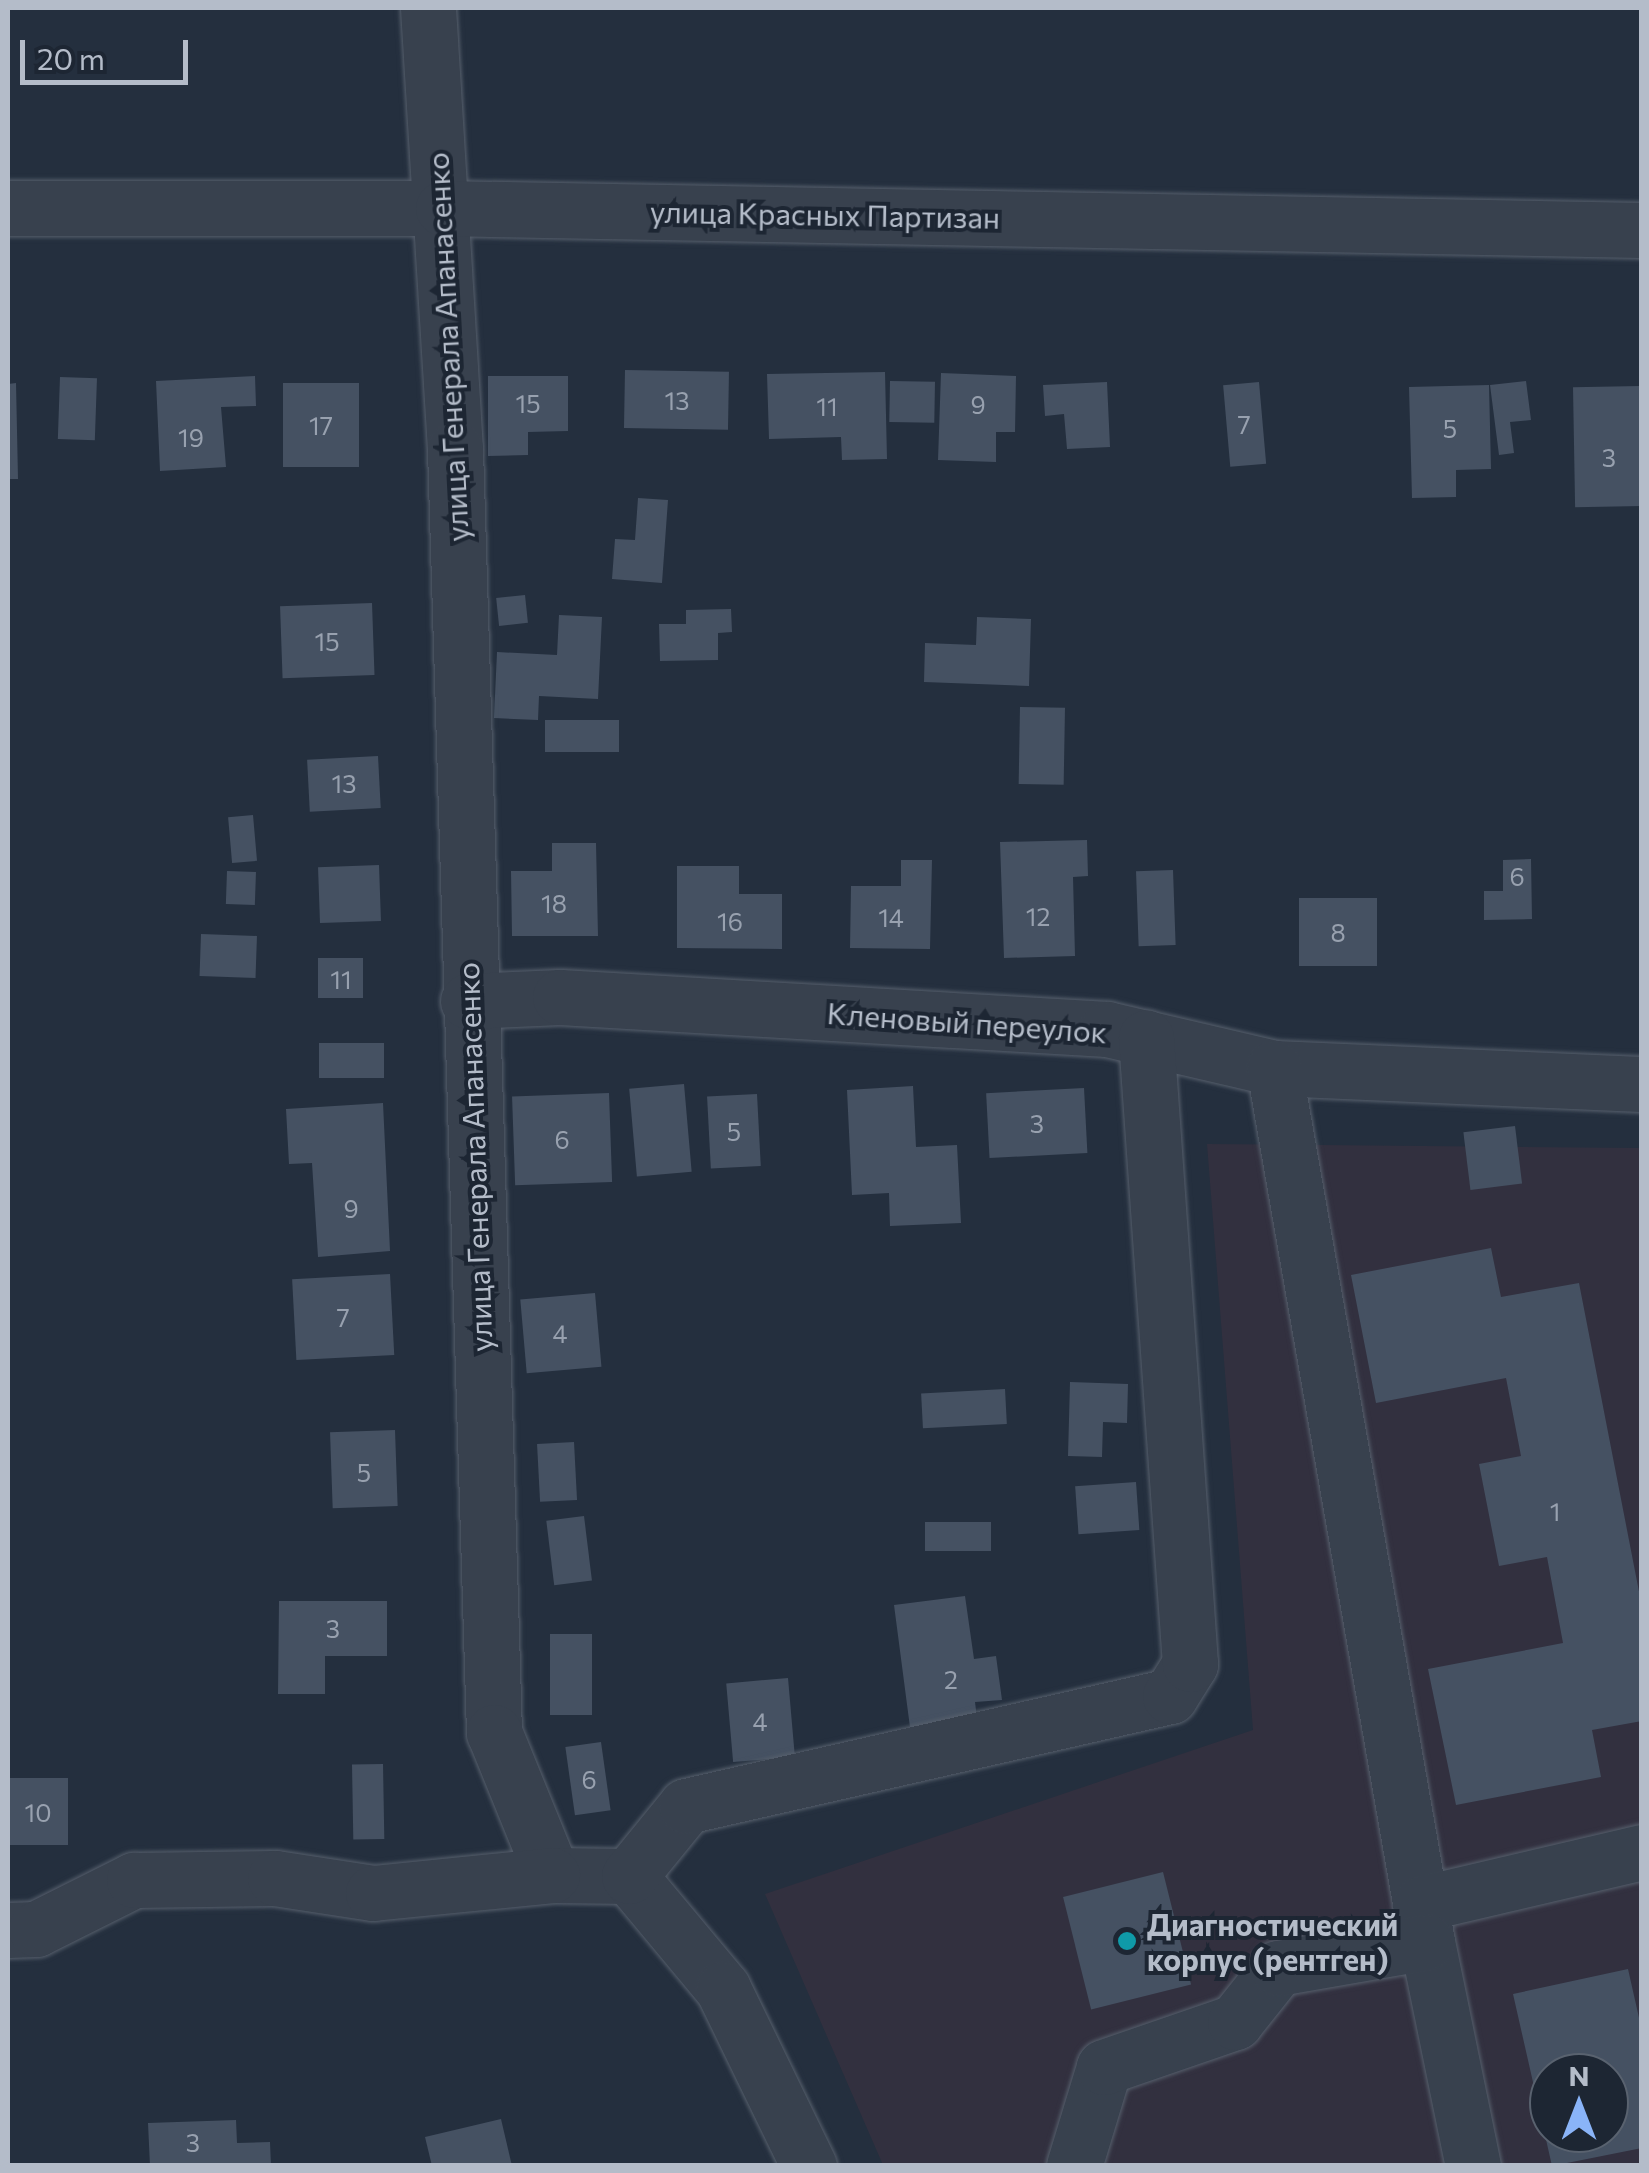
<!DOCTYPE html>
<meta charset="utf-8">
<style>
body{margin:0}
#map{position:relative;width:1649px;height:2173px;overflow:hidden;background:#242f3e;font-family:Commissioner,sans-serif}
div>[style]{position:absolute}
.medical>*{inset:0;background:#32303f}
.building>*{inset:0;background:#455162;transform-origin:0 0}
.roads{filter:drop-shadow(0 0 2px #565f6c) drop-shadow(0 0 2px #565f6c)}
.minor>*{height:55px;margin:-27.5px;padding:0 27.5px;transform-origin:27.5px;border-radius:27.5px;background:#38414e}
.dots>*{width:28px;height:28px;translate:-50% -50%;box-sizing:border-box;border:5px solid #1d2633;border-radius:50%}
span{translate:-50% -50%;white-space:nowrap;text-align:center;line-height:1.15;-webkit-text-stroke:8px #1d2633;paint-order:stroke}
.number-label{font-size:25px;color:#98a1af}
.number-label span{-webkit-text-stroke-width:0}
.street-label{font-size:30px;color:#b4bcc9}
.poi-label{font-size:30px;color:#b4bcc9;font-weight:700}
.left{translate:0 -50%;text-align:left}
.frame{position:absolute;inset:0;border:10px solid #b4bcc9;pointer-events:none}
.north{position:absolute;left:1529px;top:2053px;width:100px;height:100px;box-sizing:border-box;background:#1d2633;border:2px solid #59626f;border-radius:50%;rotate:0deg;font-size:28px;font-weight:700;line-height:40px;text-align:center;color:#b4bcc9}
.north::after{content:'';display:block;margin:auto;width:35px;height:45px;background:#8ab4f8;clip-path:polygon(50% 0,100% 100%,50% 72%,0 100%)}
.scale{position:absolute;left:20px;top:40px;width:168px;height:45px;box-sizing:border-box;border:5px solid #b4bcc9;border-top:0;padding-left:12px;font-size:30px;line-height:35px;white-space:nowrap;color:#b4bcc9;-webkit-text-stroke:8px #1d2633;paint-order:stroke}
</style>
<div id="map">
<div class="medical">
<i style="clip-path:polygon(evenodd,1207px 1144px,1641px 1148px,1641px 2165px,883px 2165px,765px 1894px,1253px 1730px,1207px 1144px,1549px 2073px,1609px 2073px,1609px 2133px,1549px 2133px,1549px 2073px)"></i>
</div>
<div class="building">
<i style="left:625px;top:370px;width:104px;height:58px;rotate:1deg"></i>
<i style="clip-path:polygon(885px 372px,887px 459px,842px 460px,841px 437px,769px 439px,767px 374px)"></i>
<i style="clip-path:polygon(941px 373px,1016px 376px,1015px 432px,996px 432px,996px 462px,938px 460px)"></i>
<i style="clip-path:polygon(255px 376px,256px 406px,221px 407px,226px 467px,160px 471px,156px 381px)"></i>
<i style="clip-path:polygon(488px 376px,568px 376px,568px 431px,528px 432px,528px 455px,488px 456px)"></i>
<i style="left:60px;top:377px;width:37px;height:62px;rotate:2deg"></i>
<i style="left:890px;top:381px;width:45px;height:41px;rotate:1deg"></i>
<i style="clip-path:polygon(1526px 381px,1531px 420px,1510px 422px,1514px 453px,1499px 455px,1490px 385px)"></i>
<i style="clip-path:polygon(1107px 382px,1110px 447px,1067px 449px,1064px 414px,1045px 416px,1043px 385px)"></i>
<i style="left:1259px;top:382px;width:82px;height:36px;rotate:85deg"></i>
<i style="clip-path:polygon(16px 383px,18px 479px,8px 479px,8px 384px)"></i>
<i style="left:283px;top:383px;width:76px;height:84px"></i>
<i style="clip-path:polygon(1489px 385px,1491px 469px,1456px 470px,1456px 497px,1412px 498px,1409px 387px)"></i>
<i style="left:1640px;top:386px;width:120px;height:67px;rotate:89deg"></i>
<i style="clip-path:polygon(638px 498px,668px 500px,662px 583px,612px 579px,615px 539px,635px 540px)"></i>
<i style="left:525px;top:595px;width:28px;height:29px;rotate:84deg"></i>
<i style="left:372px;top:603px;width:72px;height:92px;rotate:88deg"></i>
<i style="clip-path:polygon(731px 609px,732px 632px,718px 633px,718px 660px,660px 661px,659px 624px,686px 624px,686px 610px)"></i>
<i style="clip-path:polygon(559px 615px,602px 617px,598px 699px,539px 696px,538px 720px,494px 718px,497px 652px,557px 655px)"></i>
<i style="clip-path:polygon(977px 617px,1031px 619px,1029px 686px,924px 682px,925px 643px,976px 645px)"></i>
<i style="left:1020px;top:707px;width:45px;height:77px;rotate:1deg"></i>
<i style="left:545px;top:720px;width:74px;height:32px"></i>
<i style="left:378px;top:756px;width:52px;height:71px;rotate:87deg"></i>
<i style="left:253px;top:815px;width:46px;height:25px;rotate:85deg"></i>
<i style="clip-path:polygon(1087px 840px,1088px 876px,1073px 877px,1075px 956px,1004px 958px,1000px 842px)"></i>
<i style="clip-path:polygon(552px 843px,596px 843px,598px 936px,512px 936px,511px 871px,552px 871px)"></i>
<i style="clip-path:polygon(1531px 859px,1532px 919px,1484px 920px,1484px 891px,1503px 891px,1503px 860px)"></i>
<i style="clip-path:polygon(901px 860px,932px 860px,930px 949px,850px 948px,851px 886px,901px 886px)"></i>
<i style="left:379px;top:865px;width:56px;height:61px;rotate:88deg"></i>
<i style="clip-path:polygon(677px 866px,739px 866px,739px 894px,782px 894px,782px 949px,677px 948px)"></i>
<i style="left:1173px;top:870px;width:75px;height:37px;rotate:88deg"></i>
<i style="left:227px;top:871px;width:29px;height:33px;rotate:2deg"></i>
<i style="left:1299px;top:898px;width:78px;height:68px"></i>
<i style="left:201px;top:934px;width:56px;height:42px;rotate:2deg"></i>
<i style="left:363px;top:958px;width:40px;height:45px;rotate:90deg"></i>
<i style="left:384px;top:1043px;width:35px;height:65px;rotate:90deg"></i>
<i style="left:684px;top:1084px;width:88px;height:55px;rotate:85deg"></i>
<i style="clip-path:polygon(913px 1086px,916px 1147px,957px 1145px,961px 1223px,890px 1226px,889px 1193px,852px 1195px,847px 1090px)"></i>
<i style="left:1084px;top:1088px;width:65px;height:98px;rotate:87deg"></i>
<i style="left:609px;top:1093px;width:89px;height:97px;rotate:88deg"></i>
<i style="left:757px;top:1094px;width:72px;height:50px;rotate:87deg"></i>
<i style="clip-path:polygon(383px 1103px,390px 1251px,318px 1257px,312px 1163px,289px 1164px,286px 1109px)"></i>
<i style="left:1515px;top:1126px;width:58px;height:52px;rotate:83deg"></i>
<i style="clip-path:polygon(1491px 1248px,1501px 1297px,1579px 1283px,1642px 1607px,1642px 1721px,1592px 1730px,1601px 1777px,1456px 1805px,1428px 1669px,1563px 1643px,1547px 1557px,1499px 1566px,1479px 1464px,1521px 1456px,1506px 1378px,1376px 1403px,1351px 1275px)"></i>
<i style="left:390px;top:1274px;width:81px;height:98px;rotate:87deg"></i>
<i style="left:595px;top:1293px;width:74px;height:75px;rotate:85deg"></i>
<i style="clip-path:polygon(1070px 1382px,1128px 1384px,1127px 1423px,1103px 1422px,1102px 1457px,1068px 1456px)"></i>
<i style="left:1005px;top:1389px;width:35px;height:84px;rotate:87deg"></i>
<i style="left:395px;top:1430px;width:76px;height:65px;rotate:88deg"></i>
<i style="left:574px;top:1442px;width:58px;height:37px;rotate:87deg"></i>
<i style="left:1136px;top:1482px;width:48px;height:61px;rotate:86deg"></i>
<i style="left:584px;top:1516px;width:65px;height:38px;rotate:83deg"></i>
<i style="left:925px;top:1522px;width:66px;height:29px"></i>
<i style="clip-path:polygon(965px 1596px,974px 1659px,996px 1656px,1002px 1700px,975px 1702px,978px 1726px,911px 1735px,894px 1605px)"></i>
<i style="clip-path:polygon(279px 1601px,387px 1601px,387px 1656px,325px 1656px,325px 1694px,278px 1694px)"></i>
<i style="left:550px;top:1634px;width:42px;height:81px"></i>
<i style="left:788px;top:1678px;width:79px;height:62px;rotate:85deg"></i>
<i style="left:601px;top:1742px;width:69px;height:36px;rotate:82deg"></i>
<i style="left:383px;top:1764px;width:75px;height:31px;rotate:89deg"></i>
<i style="left:8px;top:1778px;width:60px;height:67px"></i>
<i style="left:1163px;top:1872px;width:116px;height:103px;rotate:76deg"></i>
<i style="clip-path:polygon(evenodd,1628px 1969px,1642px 2031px,1642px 2148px,1552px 2166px,1513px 1994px,1628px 1969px,1549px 2073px,1609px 2073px,1609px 2133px,1549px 2133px,1549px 2073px)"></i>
<i style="clip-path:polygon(501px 2119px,512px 2166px,432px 2166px,425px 2137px)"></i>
<i style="clip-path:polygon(236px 2120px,237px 2143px,270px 2142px,271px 2166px,150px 2166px,148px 2123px)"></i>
</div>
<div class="roads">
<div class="minor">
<i style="left:428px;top:8px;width:442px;rotate:86.5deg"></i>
<i style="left:455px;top:449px;width:1284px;rotate:88.26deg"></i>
<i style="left:494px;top:1732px;width:154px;rotate:67.9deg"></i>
<i style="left:552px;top:1875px;width:77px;rotate:0.7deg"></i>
<i style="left:629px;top:1876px;width:147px;rotate:50.2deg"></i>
<i style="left:723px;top:1989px;width:197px;rotate:64.1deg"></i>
<i style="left:8px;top:208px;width:435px"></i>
<i style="left:443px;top:208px;width:1199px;rotate:1.05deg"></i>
<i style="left:468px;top:1001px;width:92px;rotate:-2.5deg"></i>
<i style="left:560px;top:997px;width:548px;rotate:3.35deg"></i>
<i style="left:1107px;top:1029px;width:171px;rotate:13.1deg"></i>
<i style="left:1274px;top:1068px;width:368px;rotate:2.5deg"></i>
<i style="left:1274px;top:1068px;width:887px;rotate:80.07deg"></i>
<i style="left:1427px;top:1942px;width:229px;rotate:78.4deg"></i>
<i style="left:629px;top:1876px;width:90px;rotate:-50.8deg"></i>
<i style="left:686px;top:1806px;width:496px;rotate:-12.8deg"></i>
<i style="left:1170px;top:1696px;width:38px;rotate:-58deg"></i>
<i style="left:1190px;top:1664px;width:628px;rotate:-94.02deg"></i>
<i style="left:1420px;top:1904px;width:228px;rotate:-13.2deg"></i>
<i style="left:8px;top:1930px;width:28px;rotate:-2deg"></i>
<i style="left:36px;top:1929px;width:110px;rotate:-26.6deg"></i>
<i style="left:134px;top:1880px;width:141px;rotate:-0.8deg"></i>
<i style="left:275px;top:1878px;width:99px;rotate:8.7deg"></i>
<i style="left:373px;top:1893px;width:180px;rotate:-5.7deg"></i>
<i style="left:1074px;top:2166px;width:103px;rotate:-73.1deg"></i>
<i style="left:1104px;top:2067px;width:139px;rotate:-19deg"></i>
<i style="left:1235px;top:2022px;width:69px;rotate:-51.5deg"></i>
<i style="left:1278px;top:1968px;width:151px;rotate:-9.9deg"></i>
</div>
</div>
<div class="dots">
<i style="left:1127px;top:1941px;background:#0f9aa8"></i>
</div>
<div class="number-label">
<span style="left:677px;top:400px">13</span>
<span style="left:528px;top:403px">15</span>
<span style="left:978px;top:404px">9</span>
<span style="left:827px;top:406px">11</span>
<span style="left:1244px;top:424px">7</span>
<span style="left:321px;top:425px">17</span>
<span style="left:1450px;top:428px">5</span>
<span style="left:191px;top:437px">19</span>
<span style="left:1609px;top:457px">3</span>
<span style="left:327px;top:641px">15</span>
<span style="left:344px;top:783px">13</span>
<span style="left:1517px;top:876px">6</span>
<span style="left:554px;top:903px">18</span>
<span style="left:1038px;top:916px">12</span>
<span style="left:891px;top:917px">14</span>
<span style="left:730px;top:921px">16</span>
<span style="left:1338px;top:932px">8</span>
<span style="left:341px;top:979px">11</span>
<span style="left:1037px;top:1123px">3</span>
<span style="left:734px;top:1131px">5</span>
<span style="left:562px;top:1139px">6</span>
<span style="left:351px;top:1208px">9</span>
<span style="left:343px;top:1317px">7</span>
<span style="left:560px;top:1333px">4</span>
<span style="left:364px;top:1472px">5</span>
<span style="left:1555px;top:1511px">1</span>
<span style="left:333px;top:1628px">3</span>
<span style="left:951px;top:1679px">2</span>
<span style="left:760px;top:1721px">4</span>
<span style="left:589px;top:1779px">6</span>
<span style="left:38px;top:1812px">10</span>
<span style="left:193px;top:2142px">3</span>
</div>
<div class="street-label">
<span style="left:825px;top:214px;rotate:1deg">улица Красных Партизан</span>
<span style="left:447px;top:347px;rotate:-93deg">улица Генерала Апанасенко</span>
<span style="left:967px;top:1022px;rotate:4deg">Кленовый переулок</span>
<span style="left:474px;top:1157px;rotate:-92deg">улица Генерала Апанасенко</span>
</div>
<div class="poi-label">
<span class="left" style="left:1147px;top:1941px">Диагностический<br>корпус (рентген)</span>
</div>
<div class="frame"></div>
<div class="north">N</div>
<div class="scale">20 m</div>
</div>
